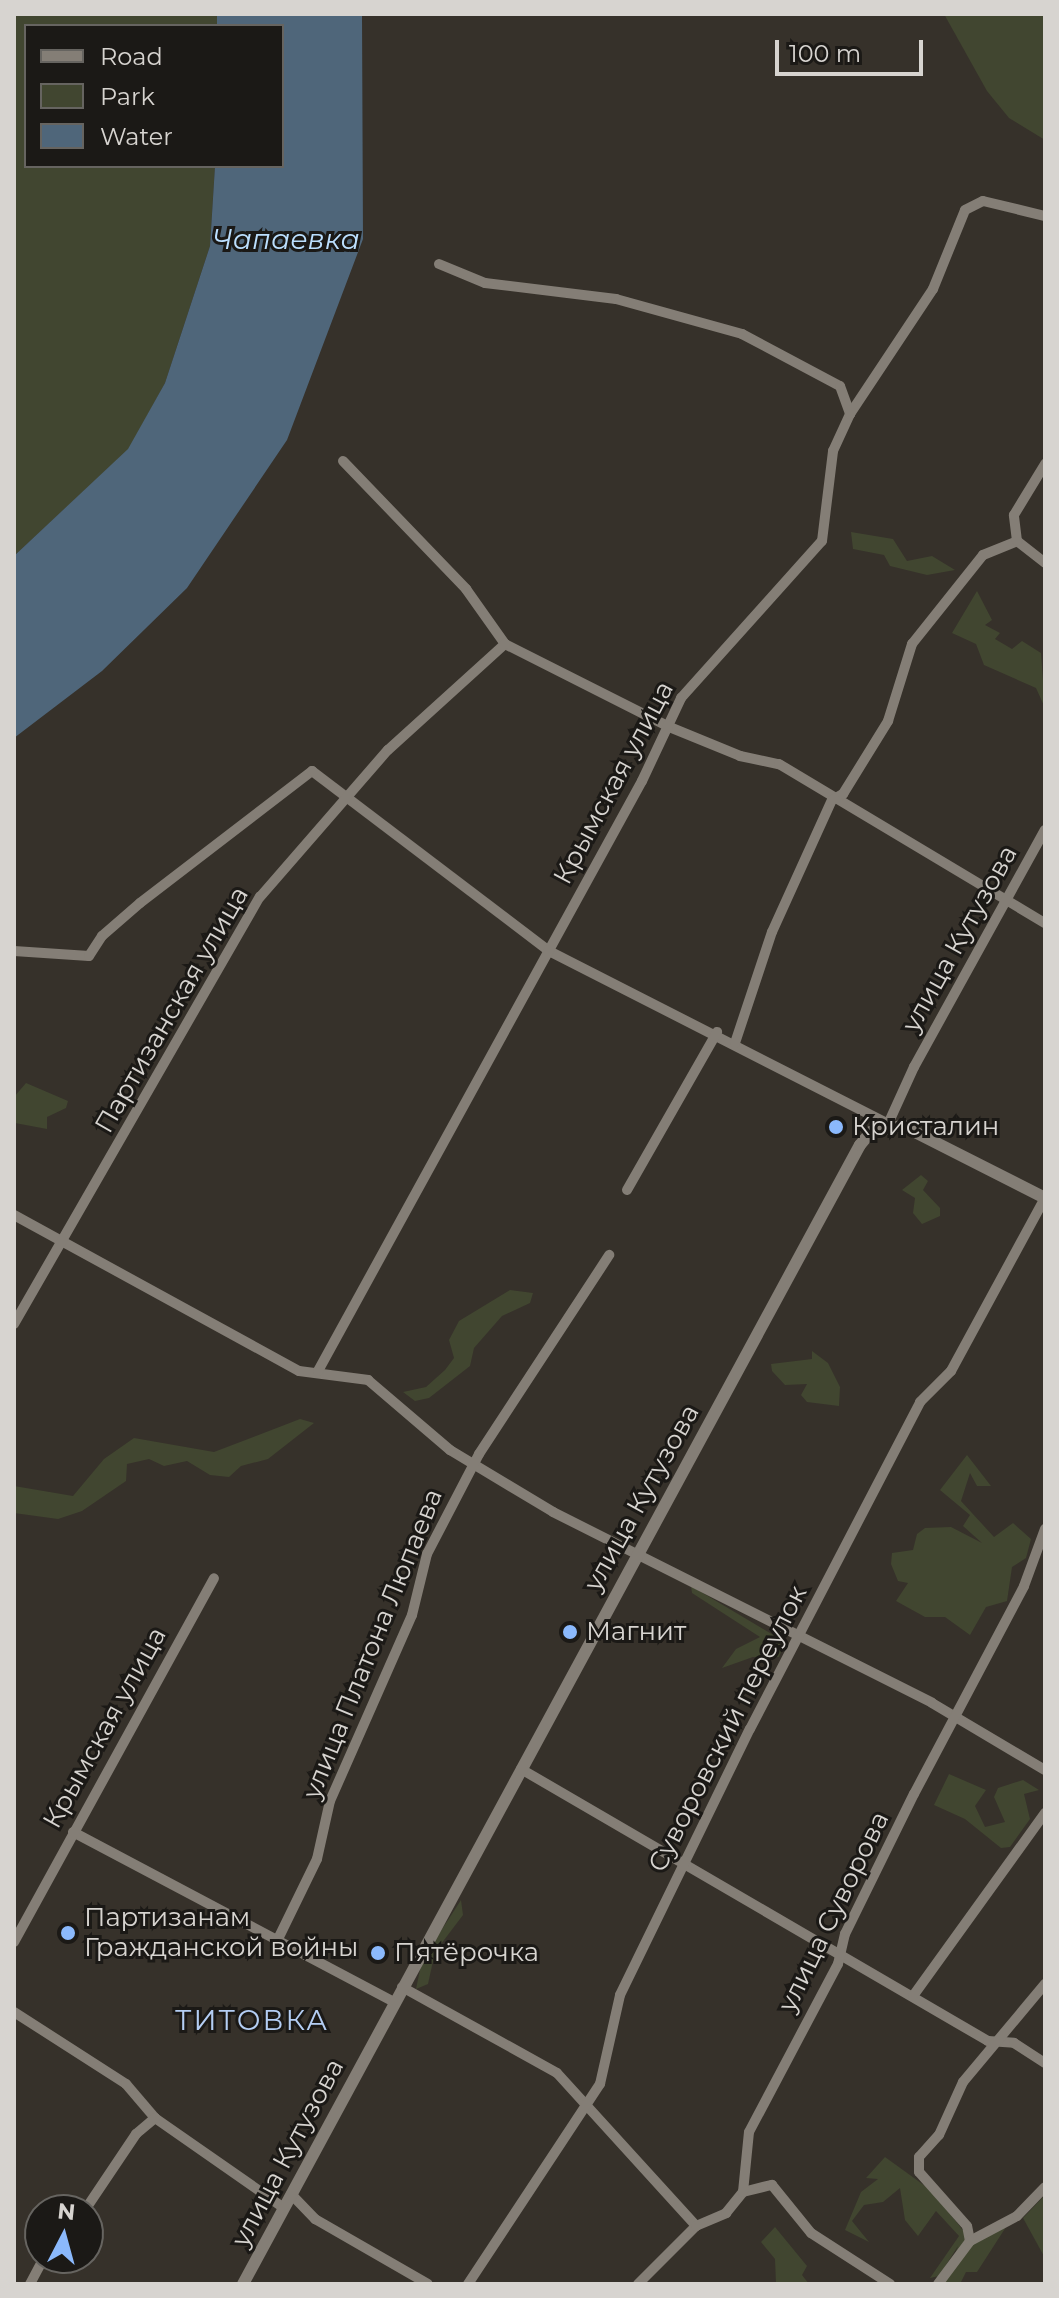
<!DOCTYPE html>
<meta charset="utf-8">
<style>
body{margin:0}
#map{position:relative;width:1059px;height:2298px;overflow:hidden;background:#36312a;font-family:Montserrat,sans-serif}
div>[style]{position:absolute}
.green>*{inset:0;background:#414630}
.water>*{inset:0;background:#4f667a}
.minor>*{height:10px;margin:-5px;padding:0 5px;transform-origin:5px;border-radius:5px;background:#847e76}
.tertiary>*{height:12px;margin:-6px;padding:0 6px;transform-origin:6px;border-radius:6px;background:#847e76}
.dots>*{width:22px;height:22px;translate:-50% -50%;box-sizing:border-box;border:4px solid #1b1916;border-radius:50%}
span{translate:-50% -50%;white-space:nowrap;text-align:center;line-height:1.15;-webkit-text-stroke:6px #1b1916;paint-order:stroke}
.street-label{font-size:26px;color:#d7d4d0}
.poi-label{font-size:26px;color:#d7d4d0}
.left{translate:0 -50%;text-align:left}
.water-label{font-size:28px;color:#bbdffe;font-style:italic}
.neighbourhood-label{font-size:28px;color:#b4cef4;letter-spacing:2px}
.frame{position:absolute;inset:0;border:16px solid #d7d4d0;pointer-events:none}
.legend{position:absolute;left:24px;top:24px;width:260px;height:144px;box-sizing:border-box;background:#1b1916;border:2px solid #666460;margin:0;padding:10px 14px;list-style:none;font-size:24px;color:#d7d4d0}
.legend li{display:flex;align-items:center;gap:16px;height:40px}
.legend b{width:40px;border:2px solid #666460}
.north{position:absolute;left:24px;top:2194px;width:80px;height:80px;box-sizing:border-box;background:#1b1916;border:2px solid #666460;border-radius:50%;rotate:6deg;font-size:22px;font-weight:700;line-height:32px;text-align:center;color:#d7d4d0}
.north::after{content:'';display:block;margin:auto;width:28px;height:36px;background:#8bb9fc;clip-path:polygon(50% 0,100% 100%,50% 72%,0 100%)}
.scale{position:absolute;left:775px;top:40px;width:148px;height:36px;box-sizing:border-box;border:4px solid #d7d4d0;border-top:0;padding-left:10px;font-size:24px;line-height:28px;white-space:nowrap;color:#d7d4d0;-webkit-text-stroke:6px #1b1916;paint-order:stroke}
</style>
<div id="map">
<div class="green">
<i style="clip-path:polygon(14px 14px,217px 14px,217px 26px,26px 26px,26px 166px,215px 166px,210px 246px,165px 383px,129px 449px,14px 556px)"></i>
<i style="clip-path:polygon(944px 14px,1045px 14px,1045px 140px,1009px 118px,987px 91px)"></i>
<i style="clip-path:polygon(851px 532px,893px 539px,907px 561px,932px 556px,955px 570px,927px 575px,890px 566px,884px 555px,853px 549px)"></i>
<i style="clip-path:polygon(977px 591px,992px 620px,985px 625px,1000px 633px,995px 639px,1012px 649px,1022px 641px,1041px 653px,1045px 708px,1036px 688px,984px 665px,976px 644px,952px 633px)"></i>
<i style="clip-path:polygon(26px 1083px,68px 1101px,66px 1108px,47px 1117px,47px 1129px,15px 1123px,14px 1097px)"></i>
<i style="clip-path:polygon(921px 1175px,928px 1181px,923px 1190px,940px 1208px,940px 1216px,922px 1224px,913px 1213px,915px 1198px,902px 1190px)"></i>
<i style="clip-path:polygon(510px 1290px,533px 1293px,530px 1303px,502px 1316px,474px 1348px,470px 1366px,429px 1398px,415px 1401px,403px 1392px,426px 1387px,445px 1370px,454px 1358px,449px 1340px,459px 1321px)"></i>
<i style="clip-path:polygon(812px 1351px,828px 1363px,840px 1387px,839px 1406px,807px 1402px,801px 1395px,807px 1384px,785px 1385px,772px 1371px,771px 1364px,812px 1359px)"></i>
<i style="clip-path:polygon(300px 1419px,314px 1423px,268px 1459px,241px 1466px,229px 1477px,210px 1475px,187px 1461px,164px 1466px,149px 1459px,127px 1464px,126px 1481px,82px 1511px,58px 1519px,14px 1513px,14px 1486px,73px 1496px,104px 1459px,134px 1438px,214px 1452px)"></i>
<i style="clip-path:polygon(967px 1455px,991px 1486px,977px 1486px,970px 1473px,961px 1501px,994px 1537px,1013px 1523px,1031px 1539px,1026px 1558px,1012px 1567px,1007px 1601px,986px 1607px,970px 1635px,945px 1617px,925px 1617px,896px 1601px,908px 1583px,898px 1581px,891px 1564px,892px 1553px,913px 1550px,917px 1534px,925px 1528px,951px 1527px,982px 1543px,963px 1526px,970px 1515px,940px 1490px)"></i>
<i style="clip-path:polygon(691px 1586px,785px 1642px,779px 1657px,753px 1657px,722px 1668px,736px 1649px,760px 1637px,692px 1593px)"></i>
<i style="clip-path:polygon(949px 1774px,986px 1790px,975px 1806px,985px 1827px,1005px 1822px,994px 1797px,998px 1788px,1023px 1780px,1039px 1790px,1024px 1794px,1030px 1819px,1010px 1847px,1001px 1848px,965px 1819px,934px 1805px)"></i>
<i style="clip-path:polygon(461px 1900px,463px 1915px,435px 1952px,428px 1984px,416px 1989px,422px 1960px)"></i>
<i style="clip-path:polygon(885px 2157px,932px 2191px,973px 2243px,1006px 2227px,977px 2272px,966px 2272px,960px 2284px,944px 2284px,958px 2246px,939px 2276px,930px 2278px,959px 2236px,936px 2211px,918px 2236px,905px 2220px,900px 2188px,883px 2202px,864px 2205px,852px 2221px,869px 2242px,845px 2230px,861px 2192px,878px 2179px,866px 2178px)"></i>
<i style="clip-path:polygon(1045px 2195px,1045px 2258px,1023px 2218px)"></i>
<i style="clip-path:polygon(775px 2227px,807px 2266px,802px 2275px,809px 2284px,776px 2284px,775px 2259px,761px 2242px)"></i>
</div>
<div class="water">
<i style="clip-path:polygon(217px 14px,362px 14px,363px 239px,287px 440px,187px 588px,102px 671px,14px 738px,14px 556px,128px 449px,165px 383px,210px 246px,215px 166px,282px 166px,282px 26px,217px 26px)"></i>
</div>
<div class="minor">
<i style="left:439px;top:264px;width:50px;rotate:22.4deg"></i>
<i style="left:485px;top:283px;width:132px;rotate:7deg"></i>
<i style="left:616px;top:299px;width:131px;rotate:15.5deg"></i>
<i style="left:742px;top:334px;width:111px;rotate:28deg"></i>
<i style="left:840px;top:386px;width:30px;rotate:70deg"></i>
<i style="left:343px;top:461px;width:178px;rotate:46.1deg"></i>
<i style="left:466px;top:589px;width:67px;rotate:54.7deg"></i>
<i style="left:505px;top:644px;width:182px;rotate:26.8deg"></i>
<i style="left:667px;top:726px;width:79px;rotate:22.3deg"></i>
<i style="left:740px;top:756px;width:40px;rotate:12deg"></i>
<i style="left:779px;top:764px;width:310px;rotate:30.9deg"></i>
<i style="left:1017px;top:541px;width:36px;rotate:38deg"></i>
<i style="left:14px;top:951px;width:75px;rotate:3.8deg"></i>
<i style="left:89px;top:956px;width:24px;rotate:-57deg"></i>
<i style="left:102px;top:936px;width:50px;rotate:-41deg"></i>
<i style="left:140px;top:903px;width:217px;rotate:-37.5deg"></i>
<i style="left:312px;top:771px;width:298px;rotate:37.2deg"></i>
<i style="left:549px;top:951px;width:381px;rotate:27deg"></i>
<i style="left:888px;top:1124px;width:63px;rotate:-65.5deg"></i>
<i style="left:914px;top:1067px;width:271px;rotate:-61.1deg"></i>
<i style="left:735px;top:1043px;width:117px;rotate:-71.6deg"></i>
<i style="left:772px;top:932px;width:145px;rotate:-65.6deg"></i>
<i style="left:832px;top:800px;width:13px;rotate:-29deg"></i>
<i style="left:843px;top:794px;width:86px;rotate:-58.3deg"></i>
<i style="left:888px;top:721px;width:81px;rotate:-72.7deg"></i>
<i style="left:912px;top:644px;width:114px;rotate:-51.4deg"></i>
<i style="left:983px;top:555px;width:37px;rotate:-22deg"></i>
<i style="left:1017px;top:541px;width:26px;rotate:-97deg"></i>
<i style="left:1014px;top:515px;width:60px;rotate:-58.7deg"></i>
<i style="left:627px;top:1190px;width:182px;rotate:-60.3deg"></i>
<i style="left:14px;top:1215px;width:325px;rotate:28.7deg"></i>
<i style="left:299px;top:1371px;width:70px;rotate:7.4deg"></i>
<i style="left:368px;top:1380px;width:108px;rotate:40.5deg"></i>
<i style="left:450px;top:1450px;width:120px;rotate:31deg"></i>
<i style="left:553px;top:1512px;width:424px;rotate:26.7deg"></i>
<i style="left:932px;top:1703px;width:131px;rotate:30.7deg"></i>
<i style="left:14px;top:1324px;width:493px;rotate:-60.1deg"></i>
<i style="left:260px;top:897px;width:195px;rotate:-49deg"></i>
<i style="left:388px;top:750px;width:158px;rotate:-42.2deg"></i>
<i style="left:318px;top:1371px;width:673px;rotate:-61.23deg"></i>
<i style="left:642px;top:781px;width:92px;rotate:-64.8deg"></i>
<i style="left:681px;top:698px;width:211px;rotate:-48.1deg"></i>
<i style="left:822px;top:541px;width:91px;rotate:-83deg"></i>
<i style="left:833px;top:451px;width:41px;rotate:-65.3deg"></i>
<i style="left:850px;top:414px;width:150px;rotate:-56.4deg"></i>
<i style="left:933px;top:289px;width:85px;rotate:-67.9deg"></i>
<i style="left:965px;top:210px;width:20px;rotate:-27deg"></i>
<i style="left:983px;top:201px;width:64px;rotate:13.6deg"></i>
<i style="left:521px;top:1769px;width:540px;rotate:30.22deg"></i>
<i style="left:988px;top:2041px;width:26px;rotate:4deg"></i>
<i style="left:1014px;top:2043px;width:37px;rotate:33deg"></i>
<i style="left:73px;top:1832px;width:363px;rotate:27.9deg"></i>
<i style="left:278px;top:1939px;width:89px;rotate:-64deg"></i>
<i style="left:317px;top:1859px;width:59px;rotate:-77.4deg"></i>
<i style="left:330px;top:1801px;width:203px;rotate:-66.2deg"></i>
<i style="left:412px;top:1615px;width:63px;rotate:-76.2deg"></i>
<i style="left:427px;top:1554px;width:113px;rotate:-62.5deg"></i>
<i style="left:479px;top:1454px;width:238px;rotate:-56.8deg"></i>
<i style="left:14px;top:1942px;width:415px;rotate:-61.2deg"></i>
<i style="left:402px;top:1987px;width:177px;rotate:29deg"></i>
<i style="left:557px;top:2073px;width:207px;rotate:47.7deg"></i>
<i style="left:913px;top:1996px;width:226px;rotate:-54.2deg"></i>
<i style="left:14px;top:2012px;width:133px;rotate:32.7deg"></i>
<i style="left:126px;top:2084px;width:45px;rotate:49.5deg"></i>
<i style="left:155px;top:2118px;width:157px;rotate:34.9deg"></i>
<i style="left:743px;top:2192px;width:30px;rotate:-14deg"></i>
<i style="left:772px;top:2185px;width:62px;rotate:50.9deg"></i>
<i style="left:811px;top:2233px;width:94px;rotate:32.8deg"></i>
<i style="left:291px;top:2194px;width:35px;rotate:46deg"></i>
<i style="left:315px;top:2219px;width:130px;rotate:29.9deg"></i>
<i style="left:85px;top:2210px;width:92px;rotate:-56.1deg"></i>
<i style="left:136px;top:2134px;width:25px;rotate:-40deg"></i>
<i style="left:970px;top:2241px;width:15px;rotate:-101deg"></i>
<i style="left:967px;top:2226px;width:72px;rotate:-131.6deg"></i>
<i style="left:919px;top:2172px;width:15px;rotate:-90deg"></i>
<i style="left:919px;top:2157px;width:30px;rotate:-48deg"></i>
<i style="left:939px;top:2135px;width:58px;rotate:-65.6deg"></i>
<i style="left:963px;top:2082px;width:128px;rotate:-50.1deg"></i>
<i style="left:30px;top:2284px;width:30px;rotate:-62deg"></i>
<i style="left:468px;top:2284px;width:240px;rotate:-56.6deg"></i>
<i style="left:600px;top:2084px;width:91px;rotate:-77.3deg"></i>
<i style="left:620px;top:1995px;width:296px;rotate:-64deg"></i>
<i style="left:750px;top:1729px;width:369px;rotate:-62.5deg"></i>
<i style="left:920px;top:1402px;width:44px;rotate:-45deg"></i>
<i style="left:951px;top:1371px;width:197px;rotate:-61.5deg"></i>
<i style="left:638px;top:2284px;width:82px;rotate:-45deg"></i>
<i style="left:696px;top:2226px;width:33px;rotate:-23deg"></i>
<i style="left:726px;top:2213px;width:27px;rotate:-51deg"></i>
<i style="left:743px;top:2192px;width:60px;rotate:-84.3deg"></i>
<i style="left:749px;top:2132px;width:190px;rotate:-62.1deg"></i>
<i style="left:838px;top:1964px;width:31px;rotate:-77deg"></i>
<i style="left:845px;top:1934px;width:156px;rotate:-63.8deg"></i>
<i style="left:914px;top:1794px;width:235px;rotate:-62.1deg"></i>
<i style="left:1024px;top:1586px;width:61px;rotate:-69.8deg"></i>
<i style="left:938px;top:2284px;width:54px;rotate:-53.3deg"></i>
<i style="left:970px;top:2241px;width:53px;rotate:-28deg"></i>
<i style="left:1017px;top:2216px;width:40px;rotate:-46deg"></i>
</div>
<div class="tertiary">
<i style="left:243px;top:2284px;width:1295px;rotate:-61.56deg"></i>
<i style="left:860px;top:1145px;width:17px;rotate:-50deg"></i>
<i style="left:871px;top:1132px;width:33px;rotate:-11deg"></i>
<i style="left:903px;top:1126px;width:159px;rotate:26.9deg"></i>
</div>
<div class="dots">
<i style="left:836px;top:1127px;background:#8bb9fc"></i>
<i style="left:570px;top:1632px;background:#8bb9fc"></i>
<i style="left:68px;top:1933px;background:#8bb9fc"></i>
<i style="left:378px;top:1953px;background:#8bb9fc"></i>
</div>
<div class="street-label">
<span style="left:614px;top:783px;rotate:-62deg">Крымская улица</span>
<span style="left:960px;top:939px;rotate:-61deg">улица Кутузова</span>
<span style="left:172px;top:1010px;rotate:-60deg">Партизанская улица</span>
<span style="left:642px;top:1498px;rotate:-61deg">улица Кутузова</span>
<span style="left:373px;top:1644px;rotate:-68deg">улица Платона Люпаева</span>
<span style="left:105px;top:1728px;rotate:-61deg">Крымская улица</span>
<span style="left:728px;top:1729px;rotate:-63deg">Суворовский переулок</span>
<span style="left:834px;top:1912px;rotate:-64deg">улица Суворова</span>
<span style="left:288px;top:2153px;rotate:-62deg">улица Кутузова</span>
</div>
<div class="poi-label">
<span class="left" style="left:852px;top:1127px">Кристалин</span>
<span class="left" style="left:586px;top:1632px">Магнит</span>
<span class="left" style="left:84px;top:1933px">Партизанам<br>Гражданской войны</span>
<span class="left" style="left:394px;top:1953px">Пятёрочка</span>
</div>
<div class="water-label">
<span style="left:286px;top:239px">Чапаевка</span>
</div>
<div class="neighbourhood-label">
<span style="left:252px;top:2020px">ТИТОВКА</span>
</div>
<div class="frame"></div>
<ul class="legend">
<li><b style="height:10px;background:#847e76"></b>Road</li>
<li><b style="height:22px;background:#414630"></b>Park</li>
<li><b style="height:22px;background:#4f667a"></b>Water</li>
</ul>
<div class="north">N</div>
<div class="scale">100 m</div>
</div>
